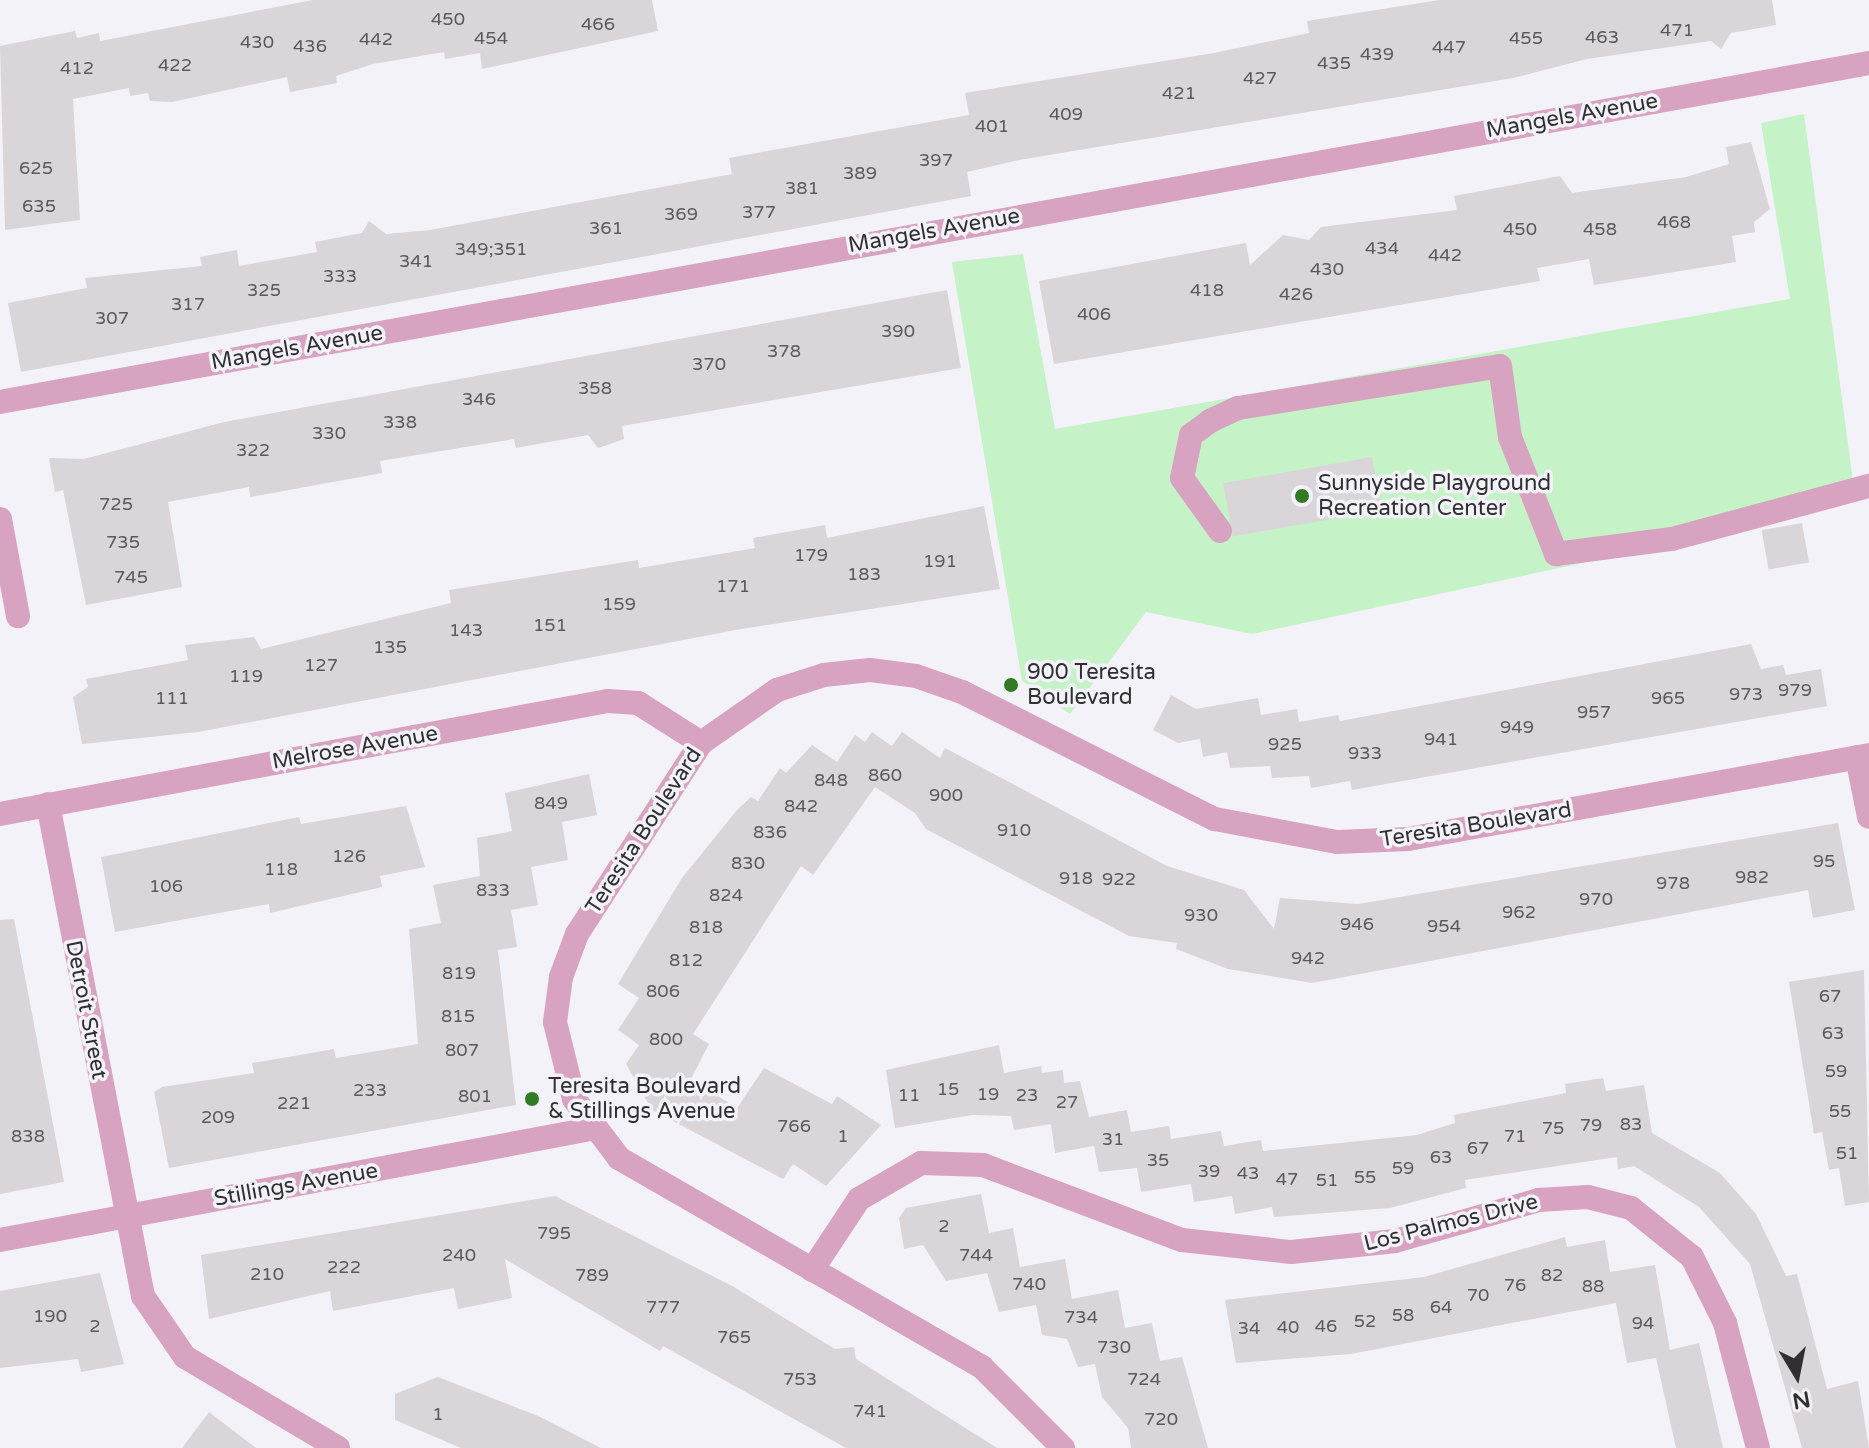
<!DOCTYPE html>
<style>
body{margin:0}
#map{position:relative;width:1869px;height:1448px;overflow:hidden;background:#f3f2f8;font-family:"Varela Round",sans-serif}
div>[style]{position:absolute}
.green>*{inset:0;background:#c5f2c6}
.building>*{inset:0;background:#dad5d8;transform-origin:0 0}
.minor>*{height:24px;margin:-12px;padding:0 12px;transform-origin:12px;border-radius:12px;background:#d8a2c1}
.dots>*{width:22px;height:22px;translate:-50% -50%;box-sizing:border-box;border:4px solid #f3f2f8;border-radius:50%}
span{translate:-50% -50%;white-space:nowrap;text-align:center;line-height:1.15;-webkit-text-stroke:7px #f3f2f8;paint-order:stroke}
.number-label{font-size:18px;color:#5a595c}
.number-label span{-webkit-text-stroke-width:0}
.street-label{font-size:22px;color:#303032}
.poi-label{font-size:22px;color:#303032}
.left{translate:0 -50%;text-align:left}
.north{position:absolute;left:1757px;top:1336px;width:80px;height:80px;-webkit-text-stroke:6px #f3f2f8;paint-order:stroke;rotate:170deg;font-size:22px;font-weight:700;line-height:32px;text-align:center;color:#303032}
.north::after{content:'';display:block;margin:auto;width:28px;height:36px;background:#303032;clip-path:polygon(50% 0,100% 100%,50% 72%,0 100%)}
</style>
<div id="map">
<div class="green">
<i style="clip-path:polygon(1804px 114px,1854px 489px,1643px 550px,1252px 634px,1146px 612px,1070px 714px,1022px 681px,952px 262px,1023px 254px,1055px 429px,1790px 299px,1761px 123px)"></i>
</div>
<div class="building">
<i style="clip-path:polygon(313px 0,652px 0,658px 31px,482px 69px,480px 53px,445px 59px,444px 52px,373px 64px,336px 76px,337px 83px,290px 92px,287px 77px,172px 102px,150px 101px,148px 93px,130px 96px,129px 88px,73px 99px,80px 220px,5px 230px,0 46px,75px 31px,77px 38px,99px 33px,100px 41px)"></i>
<i style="clip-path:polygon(1439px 0,1772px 0,1776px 25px,1731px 33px,1721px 49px,1711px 41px,1587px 59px,1513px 78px,1019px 160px,967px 172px,971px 196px,21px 372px,8px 303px,87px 288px,85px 278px,202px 266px,200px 257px,237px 250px,239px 266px,317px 252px,315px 242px,362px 233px,369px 221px,386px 234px,430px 230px,732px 174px,729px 158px,969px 115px,965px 93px,1214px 53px,1309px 33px,1307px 21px)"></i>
<i style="clip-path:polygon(1751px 142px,1770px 209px,1754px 222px,1755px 232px,1732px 236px,1736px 262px,1594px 285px,1589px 259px,1537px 268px,1540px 281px,1054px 364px,1039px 281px,1246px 243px,1250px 265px,1283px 235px,1309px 240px,1321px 227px,1457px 210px,1454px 196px,1560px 176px,1572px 193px,1686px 177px,1729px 164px,1726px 147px)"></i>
<i style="clip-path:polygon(947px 290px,961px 368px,622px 426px,624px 439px,598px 448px,588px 435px,516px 448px,514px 439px,380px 461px,382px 473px,267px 494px,250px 497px,249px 487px,168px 502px,182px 587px,86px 605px,63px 490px,55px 492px,49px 458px,84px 459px,224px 422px)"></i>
<i style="left:1372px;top:457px;width:54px;height:151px;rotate:80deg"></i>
<i style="clip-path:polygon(984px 506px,1000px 589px,741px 629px,198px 732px,82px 744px,73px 697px,88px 687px,86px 679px,188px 660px,185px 645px,254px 637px,261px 649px,451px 603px,449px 590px,638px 560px,639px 568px,755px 548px,753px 538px,825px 525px,827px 538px)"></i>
<i style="left:1802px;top:523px;width:40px;height:41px;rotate:80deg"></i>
<i style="clip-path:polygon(1751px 644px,1761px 669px,1783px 665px,1786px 675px,1821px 669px,1827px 706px,1352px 790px,1350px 781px,1311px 788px,1309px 776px,1272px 778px,1270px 766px,1230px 768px,1227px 752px,1203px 757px,1200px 739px,1178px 743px,1153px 730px,1171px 695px,1196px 709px,1258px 698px,1261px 715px,1297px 709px,1299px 722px,1338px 715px,1340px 721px)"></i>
<i style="clip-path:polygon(872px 732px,892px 746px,902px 732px,940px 758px,945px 748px,1167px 866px,1244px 890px,1274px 929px,1280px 898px,1358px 904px,1838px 823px,1855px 910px,1813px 918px,1808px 890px,1312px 983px,1228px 969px,1176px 949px,1177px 943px,1129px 936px,926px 829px,915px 813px,875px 787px,813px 875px,801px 866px,693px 1034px,709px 1044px,691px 1079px,737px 1108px,764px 1068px,832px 1104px,837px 1096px,881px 1125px,826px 1186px,793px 1164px,783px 1179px,652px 1110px,626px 1064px,639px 1045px,618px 1030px,639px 998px,618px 984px,682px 878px,737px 810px,751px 797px,758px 801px,780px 768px,786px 773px,812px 745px,837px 762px,855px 735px,865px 742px)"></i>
<i style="clip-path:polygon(589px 774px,597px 815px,562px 822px,568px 860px,531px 867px,538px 905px,511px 910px,517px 947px,498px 950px,516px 1105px,169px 1168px,154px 1092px,162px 1087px,254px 1073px,252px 1063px,294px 1056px,334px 1049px,336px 1058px,418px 1044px,409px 929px,441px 923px,433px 885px,480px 876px,477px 838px,512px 831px,505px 793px)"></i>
<i style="clip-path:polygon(406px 806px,425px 867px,380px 876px,382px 887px,270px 913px,269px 904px,115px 932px,101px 857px,299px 817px,301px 824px)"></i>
<i style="clip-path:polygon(14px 919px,64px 1182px,0 1194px,0 920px)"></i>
<i style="clip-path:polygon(1864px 970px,1869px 1202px,1845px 1206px,1839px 1168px,1829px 1170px,1822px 1132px,1814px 1134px,1789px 982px)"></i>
<i style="clip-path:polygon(999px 1045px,1004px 1073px,1041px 1066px,1042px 1073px,1063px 1070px,1064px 1083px,1080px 1081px,1089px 1117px,1127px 1110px,1131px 1132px,1169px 1126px,1171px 1139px,1221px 1131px,1224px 1146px,1261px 1140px,1263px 1151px,1417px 1135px,1455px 1123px,1454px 1115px,1566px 1093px,1565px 1084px,1603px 1078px,1606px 1091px,1644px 1085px,1652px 1133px,1720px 1173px,1756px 1214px,1786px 1276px,1797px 1274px,1827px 1389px,1858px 1381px,1869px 1448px,1802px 1448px,1750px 1264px,1699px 1207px,1634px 1166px,1618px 1169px,1617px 1157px,1465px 1180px,1466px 1188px,1390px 1208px,1274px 1217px,1272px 1207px,1235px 1214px,1232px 1196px,1194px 1202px,1191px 1184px,1141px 1192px,1137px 1168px,1099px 1172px,1094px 1146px,1055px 1153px,1051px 1124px,1014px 1130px,1011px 1116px,972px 1115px,895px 1128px,886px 1070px)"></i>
<i style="clip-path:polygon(981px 1194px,989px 1233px,1013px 1228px,1020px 1267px,1065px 1259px,1072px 1299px,1118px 1290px,1125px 1328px,1152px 1323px,1160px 1361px,1182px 1357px,1208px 1448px,1131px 1448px,1128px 1428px,1102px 1397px,1095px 1364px,1078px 1367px,1067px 1339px,1042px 1335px,1036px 1305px,999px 1312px,987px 1273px,946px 1281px,923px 1245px,904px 1249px,899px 1218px,906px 1208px)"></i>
<i style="clip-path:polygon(555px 1196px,734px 1287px,835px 1349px,854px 1347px,856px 1359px,997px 1448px,846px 1448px,663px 1346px,660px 1351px,505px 1259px,512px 1298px,458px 1309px,454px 1288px,333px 1311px,330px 1291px,209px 1319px,201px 1255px)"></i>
<i style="clip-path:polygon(1565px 1237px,1567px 1247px,1605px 1240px,1610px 1272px,1655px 1265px,1670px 1350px,1699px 1343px,1723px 1448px,1676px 1448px,1656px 1358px,1627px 1363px,1616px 1303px,1351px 1354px,1236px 1363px,1225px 1300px,1424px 1277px)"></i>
<i style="clip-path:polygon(100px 1273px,124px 1364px,81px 1372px,78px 1359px,0 1368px,0 1291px)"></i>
<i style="clip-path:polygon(438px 1377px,538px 1416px,601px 1448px,461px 1448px,395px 1420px,395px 1394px)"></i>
<i style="clip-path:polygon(209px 1412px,256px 1448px,182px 1448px)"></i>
</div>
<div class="minor">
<i style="left:0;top:402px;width:1899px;rotate:-10.28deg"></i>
<i style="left:0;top:519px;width:99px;rotate:79.5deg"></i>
<i style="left:1220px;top:531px;width:65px;rotate:-125.6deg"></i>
<i style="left:1182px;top:478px;width:44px;rotate:-78.2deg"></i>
<i style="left:1191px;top:435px;width:24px;rotate:-36deg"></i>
<i style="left:1210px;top:421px;width:31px;rotate:-25deg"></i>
<i style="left:1238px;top:408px;width:265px;rotate:-9.1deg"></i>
<i style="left:1500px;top:366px;width:72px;rotate:82deg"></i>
<i style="left:1510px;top:437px;width:126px;rotate:68.5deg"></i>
<i style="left:1556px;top:554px;width:117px;rotate:-7.4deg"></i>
<i style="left:1672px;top:539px;width:204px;rotate:-15.1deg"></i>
<i style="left:1857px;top:757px;width:61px;rotate:78.7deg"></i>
<i style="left:48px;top:804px;width:501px;rotate:79.07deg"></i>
<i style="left:143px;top:1296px;width:74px;rotate:55.5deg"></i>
<i style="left:185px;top:1357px;width:178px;rotate:30.7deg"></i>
<i style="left:0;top:814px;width:618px;rotate:-10.53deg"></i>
<i style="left:608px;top:701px;width:30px;rotate:4deg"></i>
<i style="left:638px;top:703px;width:75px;rotate:32.4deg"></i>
<i style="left:0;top:1240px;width:601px;rotate:-10.64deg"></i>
<i style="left:812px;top:1270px;width:85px;rotate:-56.5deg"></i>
<i style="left:859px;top:1199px;width:72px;rotate:-30.1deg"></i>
<i style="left:921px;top:1163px;width:62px;rotate:1.8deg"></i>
<i style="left:983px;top:1165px;width:213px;rotate:20.7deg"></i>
<i style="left:1182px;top:1240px;width:110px;rotate:6.3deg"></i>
<i style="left:1291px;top:1252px;width:105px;rotate:-6deg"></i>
<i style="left:1395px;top:1241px;width:150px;rotate:-15.9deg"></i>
<i style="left:1539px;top:1200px;width:49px;rotate:-3.5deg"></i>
<i style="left:1588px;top:1197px;width:44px;rotate:14.3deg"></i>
<i style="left:1631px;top:1208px;width:78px;rotate:38.8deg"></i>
<i style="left:1692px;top:1257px;width:74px;rotate:63.4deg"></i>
<i style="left:1725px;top:1323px;width:129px;rotate:75.2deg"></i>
<i style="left:1063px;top:1448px;width:115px;rotate:-135deg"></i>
<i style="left:982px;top:1367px;width:419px;rotate:-150.1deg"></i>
<i style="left:619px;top:1158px;width:74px;rotate:-127.3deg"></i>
<i style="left:574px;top:1099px;width:79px;rotate:-103.9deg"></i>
<i style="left:555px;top:1022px;width:45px;rotate:-82.4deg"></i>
<i style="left:561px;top:977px;width:46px;rotate:-69.6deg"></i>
<i style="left:577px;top:934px;width:228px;rotate:-57deg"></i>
<i style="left:701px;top:743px;width:93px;rotate:-34.9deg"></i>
<i style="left:777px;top:690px;width:49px;rotate:-17.7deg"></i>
<i style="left:824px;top:675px;width:46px;rotate:-6.2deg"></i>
<i style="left:870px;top:670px;width:46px;rotate:7.4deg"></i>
<i style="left:916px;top:676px;width:49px;rotate:19.2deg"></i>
<i style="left:962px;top:692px;width:283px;rotate:26.7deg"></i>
<i style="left:1215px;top:819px;width:124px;rotate:10.7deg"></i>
<i style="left:1337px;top:842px;width:71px;rotate:-2.4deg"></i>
<i style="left:1408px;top:839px;width:469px;rotate:-10.3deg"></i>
</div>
<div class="dots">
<i style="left:1302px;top:496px;background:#317c23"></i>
<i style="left:1011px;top:685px;background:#317c23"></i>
<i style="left:532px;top:1099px;background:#317c23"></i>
</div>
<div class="number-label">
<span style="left:448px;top:19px">450</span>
<span style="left:598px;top:24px">466</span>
<span style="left:1677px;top:30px">471</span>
<span style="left:1602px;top:37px">463</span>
<span style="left:491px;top:38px">454</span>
<span style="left:1526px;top:38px">455</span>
<span style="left:376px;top:39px">442</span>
<span style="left:257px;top:42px">430</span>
<span style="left:310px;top:46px">436</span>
<span style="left:1449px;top:47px">447</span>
<span style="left:1377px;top:54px">439</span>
<span style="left:1334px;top:63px">435</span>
<span style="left:175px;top:65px">422</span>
<span style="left:77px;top:68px">412</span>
<span style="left:1260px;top:78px">427</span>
<span style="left:1179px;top:93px">421</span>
<span style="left:1066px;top:114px">409</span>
<span style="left:992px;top:126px">401</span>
<span style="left:936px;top:160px">397</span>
<span style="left:36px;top:168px">625</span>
<span style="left:860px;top:173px">389</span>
<span style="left:802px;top:188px">381</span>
<span style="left:39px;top:206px">635</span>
<span style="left:759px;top:212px">377</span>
<span style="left:681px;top:214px">369</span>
<span style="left:1674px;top:222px">468</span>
<span style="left:606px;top:228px">361</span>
<span style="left:1520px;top:229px">450</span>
<span style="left:1600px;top:229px">458</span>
<span style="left:1382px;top:248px">434</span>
<span style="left:491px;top:249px">349;351</span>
<span style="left:1445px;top:255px">442</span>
<span style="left:416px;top:261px">341</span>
<span style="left:1327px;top:269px">430</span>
<span style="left:340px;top:276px">333</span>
<span style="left:264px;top:290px">325</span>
<span style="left:1207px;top:290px">418</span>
<span style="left:1296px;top:294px">426</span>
<span style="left:188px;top:304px">317</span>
<span style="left:1094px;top:314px">406</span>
<span style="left:112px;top:318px">307</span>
<span style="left:898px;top:331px">390</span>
<span style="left:784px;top:351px">378</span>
<span style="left:709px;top:364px">370</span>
<span style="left:595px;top:388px">358</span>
<span style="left:479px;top:399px">346</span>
<span style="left:400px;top:422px">338</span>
<span style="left:329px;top:433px">330</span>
<span style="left:253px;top:450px">322</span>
<span style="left:116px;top:504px">725</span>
<span style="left:123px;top:542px">735</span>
<span style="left:811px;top:555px">179</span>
<span style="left:940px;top:561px">191</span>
<span style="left:864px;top:574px">183</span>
<span style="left:131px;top:577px">745</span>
<span style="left:733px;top:586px">171</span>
<span style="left:619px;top:604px">159</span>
<span style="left:550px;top:625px">151</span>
<span style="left:466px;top:630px">143</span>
<span style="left:390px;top:647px">135</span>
<span style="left:321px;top:665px">127</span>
<span style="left:246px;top:676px">119</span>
<span style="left:1795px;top:690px">979</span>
<span style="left:1746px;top:694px">973</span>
<span style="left:172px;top:698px">111</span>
<span style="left:1668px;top:698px">965</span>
<span style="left:1594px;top:712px">957</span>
<span style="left:1517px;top:727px">949</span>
<span style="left:1441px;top:739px">941</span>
<span style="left:1285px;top:744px">925</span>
<span style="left:1365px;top:753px">933</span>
<span style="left:885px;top:775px">860</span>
<span style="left:831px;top:780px">848</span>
<span style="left:946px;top:795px">900</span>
<span style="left:551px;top:803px">849</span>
<span style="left:801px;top:806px">842</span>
<span style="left:1014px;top:830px">910</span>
<span style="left:770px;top:832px">836</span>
<span style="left:349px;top:856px">126</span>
<span style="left:1824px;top:861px">95</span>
<span style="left:748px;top:863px">830</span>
<span style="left:281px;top:869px">118</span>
<span style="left:1752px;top:877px">982</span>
<span style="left:1076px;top:878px">918</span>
<span style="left:1119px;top:879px">922</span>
<span style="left:1673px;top:883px">978</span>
<span style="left:166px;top:886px">106</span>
<span style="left:493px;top:890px">833</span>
<span style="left:726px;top:895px">824</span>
<span style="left:1596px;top:899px">970</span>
<span style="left:1519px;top:912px">962</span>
<span style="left:1201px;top:915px">930</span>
<span style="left:1357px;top:924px">946</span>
<span style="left:1444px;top:926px">954</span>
<span style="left:706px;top:927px">818</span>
<span style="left:1308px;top:958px">942</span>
<span style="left:686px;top:960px">812</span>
<span style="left:459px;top:973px">819</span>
<span style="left:663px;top:991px">806</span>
<span style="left:1830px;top:996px">67</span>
<span style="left:458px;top:1016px">815</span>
<span style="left:1833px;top:1033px">63</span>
<span style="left:666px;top:1039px">800</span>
<span style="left:462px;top:1050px">807</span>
<span style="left:1836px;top:1071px">59</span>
<span style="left:948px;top:1089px">15</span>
<span style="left:370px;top:1090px">233</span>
<span style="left:988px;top:1094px">19</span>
<span style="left:909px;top:1095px">11</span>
<span style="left:1027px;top:1095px">23</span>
<span style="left:475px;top:1096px">801</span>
<span style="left:1067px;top:1102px">27</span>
<span style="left:294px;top:1103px">221</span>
<span style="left:1840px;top:1111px">55</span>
<span style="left:218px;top:1117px">209</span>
<span style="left:1631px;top:1124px">83</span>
<span style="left:1591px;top:1125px">79</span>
<span style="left:794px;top:1126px">766</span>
<span style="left:1553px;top:1128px">75</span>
<span style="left:28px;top:1136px">838</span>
<span style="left:843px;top:1136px">1</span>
<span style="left:1515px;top:1136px">71</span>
<span style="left:1113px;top:1139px">31</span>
<span style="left:1478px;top:1148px">67</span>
<span style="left:1847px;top:1153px">51</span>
<span style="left:1441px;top:1157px">63</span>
<span style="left:1158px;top:1160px">35</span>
<span style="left:1403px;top:1168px">59</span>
<span style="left:1209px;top:1171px">39</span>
<span style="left:1248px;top:1173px">43</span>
<span style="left:1365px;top:1177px">55</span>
<span style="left:1287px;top:1179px">47</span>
<span style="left:1327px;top:1180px">51</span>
<span style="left:944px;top:1226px">2</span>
<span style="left:554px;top:1233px">795</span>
<span style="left:459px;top:1255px">240</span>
<span style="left:976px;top:1255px">744</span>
<span style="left:344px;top:1267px">222</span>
<span style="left:267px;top:1274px">210</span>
<span style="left:592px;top:1275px">789</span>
<span style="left:1552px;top:1275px">82</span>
<span style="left:1029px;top:1284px">740</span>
<span style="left:1515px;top:1285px">76</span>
<span style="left:1593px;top:1286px">88</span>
<span style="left:1478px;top:1295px">70</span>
<span style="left:663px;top:1307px">777</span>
<span style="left:1441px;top:1307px">64</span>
<span style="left:1403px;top:1315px">58</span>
<span style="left:50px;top:1316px">190</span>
<span style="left:1081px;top:1317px">734</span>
<span style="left:1365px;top:1321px">52</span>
<span style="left:1643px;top:1323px">94</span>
<span style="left:95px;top:1326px">2</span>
<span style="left:1326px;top:1326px">46</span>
<span style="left:1288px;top:1327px">40</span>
<span style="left:1249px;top:1328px">34</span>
<span style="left:734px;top:1337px">765</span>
<span style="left:1114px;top:1347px">730</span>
<span style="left:800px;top:1379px">753</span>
<span style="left:1144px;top:1379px">724</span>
<span style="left:870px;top:1411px">741</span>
<span style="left:438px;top:1414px">1</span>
<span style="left:1161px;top:1419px">720</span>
</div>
<div class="street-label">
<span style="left:1572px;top:116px;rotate:-10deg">Mangels Avenue</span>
<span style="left:934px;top:231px;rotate:-10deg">Mangels Avenue</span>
<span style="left:297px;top:348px;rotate:-10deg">Mangels Avenue</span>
<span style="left:355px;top:748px;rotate:-10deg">Melrose Avenue</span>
<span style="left:1476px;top:825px;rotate:-9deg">Teresita Boulevard</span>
<span style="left:644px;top:831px;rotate:-57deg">Teresita Boulevard</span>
<span style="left:86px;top:1010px;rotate:79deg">Detroit Street</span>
<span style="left:296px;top:1185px;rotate:-10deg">Stillings Avenue</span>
<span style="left:1451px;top:1223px;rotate:-14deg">Los Palmos Drive</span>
</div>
<div class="poi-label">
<span class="left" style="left:1318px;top:496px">Sunnyside Playground<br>Recreation Center</span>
<span class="left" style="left:1027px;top:685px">900 Teresita<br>Boulevard</span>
<span class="left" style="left:548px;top:1099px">Teresita Boulevard<br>&amp; Stillings Avenue</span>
</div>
<div class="north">N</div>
</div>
